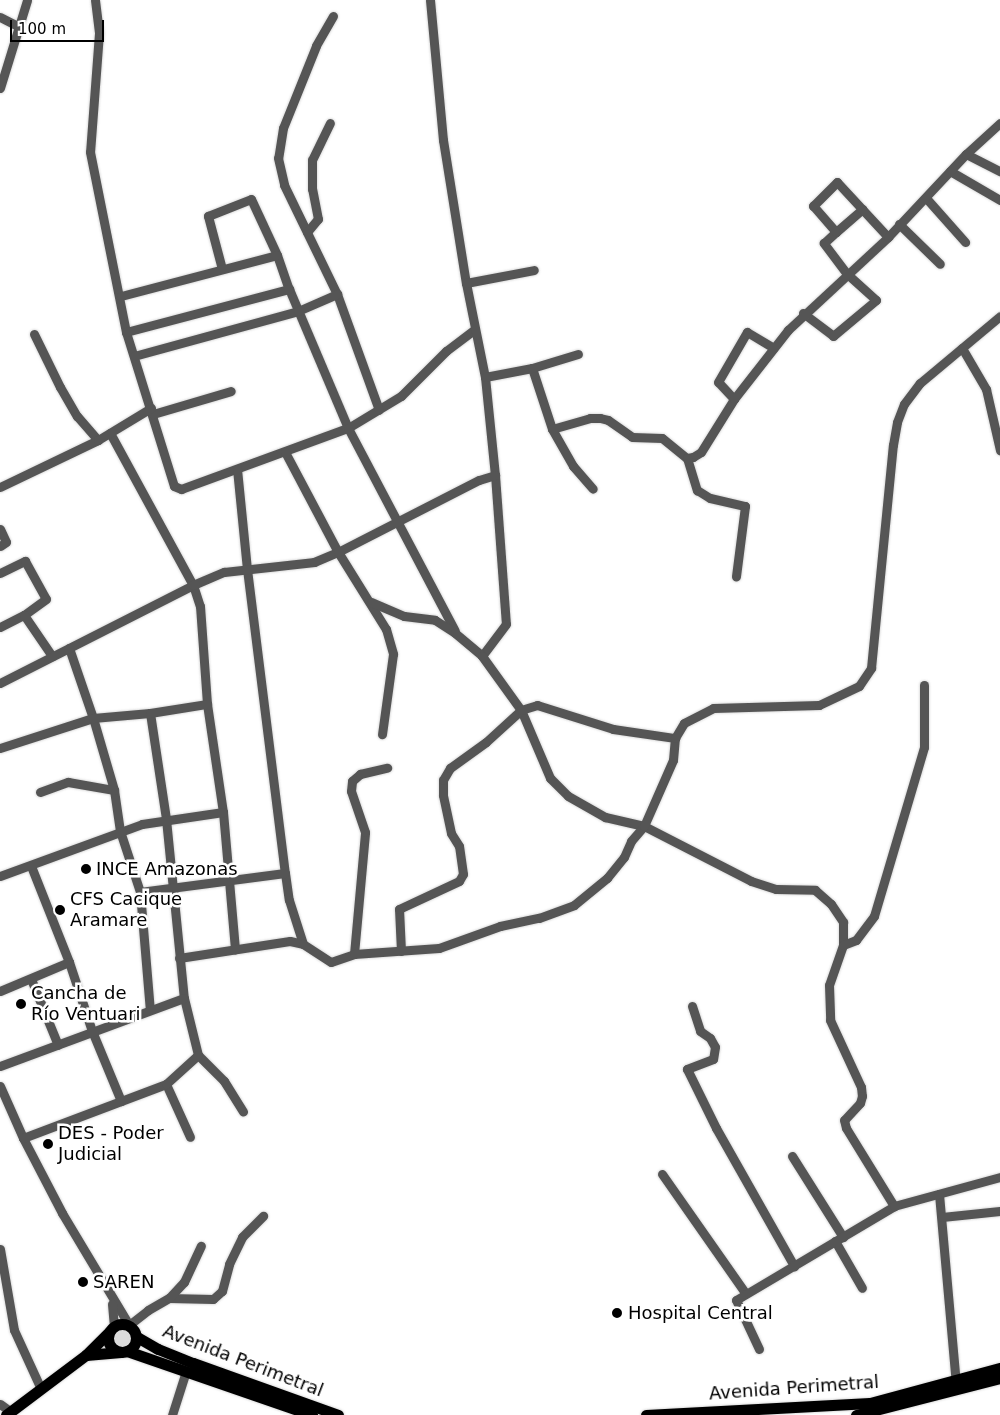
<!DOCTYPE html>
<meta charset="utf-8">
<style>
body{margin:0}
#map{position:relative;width:1000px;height:1415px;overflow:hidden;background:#fff;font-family:"DejaVu Sans",sans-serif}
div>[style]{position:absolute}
.green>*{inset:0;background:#dcdcdc}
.round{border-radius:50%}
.roads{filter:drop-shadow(0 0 1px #dbdbdb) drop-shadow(0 0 1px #dbdbdb)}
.minor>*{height:9px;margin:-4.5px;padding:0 4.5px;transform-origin:4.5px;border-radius:4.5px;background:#555}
.major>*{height:11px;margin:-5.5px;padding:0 5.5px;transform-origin:5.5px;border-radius:5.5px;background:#000}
.major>.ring{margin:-5.5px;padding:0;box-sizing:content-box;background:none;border:11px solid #000;border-radius:50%}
.dots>*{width:14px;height:14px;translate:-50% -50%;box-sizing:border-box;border:2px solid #fff;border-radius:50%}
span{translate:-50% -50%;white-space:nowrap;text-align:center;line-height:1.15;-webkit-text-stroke:5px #fff;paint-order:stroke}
.poi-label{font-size:18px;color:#000}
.left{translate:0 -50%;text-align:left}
.street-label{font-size:18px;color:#000}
.scale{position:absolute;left:10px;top:20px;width:94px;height:22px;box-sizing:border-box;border:2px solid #000;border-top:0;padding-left:6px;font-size:15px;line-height:18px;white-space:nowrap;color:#000;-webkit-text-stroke:4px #fff;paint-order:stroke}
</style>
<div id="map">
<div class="green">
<i class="round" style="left:111px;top:1326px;width:22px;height:22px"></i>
</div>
<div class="roads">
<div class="minor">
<i style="left:95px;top:0;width:33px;rotate:83deg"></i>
<i style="left:99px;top:33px;width:119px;rotate:94.3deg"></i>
<i style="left:90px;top:152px;width:184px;rotate:78.7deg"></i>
<i style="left:126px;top:332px;width:161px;rotate:72.7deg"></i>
<i style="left:174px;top:486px;width:8px;rotate:23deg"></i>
<i style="left:181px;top:489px;width:178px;rotate:-20.1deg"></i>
<i style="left:348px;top:428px;width:62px;rotate:-31.1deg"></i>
<i style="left:401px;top:396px;width:64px;rotate:-45deg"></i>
<i style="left:446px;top:351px;width:35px;rotate:-37deg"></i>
<i style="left:430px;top:0;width:141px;rotate:84.7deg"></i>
<i style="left:443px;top:140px;width:145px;rotate:80.9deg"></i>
<i style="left:466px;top:283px;width:96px;rotate:78.6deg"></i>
<i style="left:485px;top:377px;width:99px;rotate:84.2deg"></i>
<i style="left:495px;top:475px;width:149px;rotate:85.8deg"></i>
<i style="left:506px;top:624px;width:40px;rotate:127deg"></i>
<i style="left:333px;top:16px;width:34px;rotate:120deg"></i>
<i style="left:316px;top:46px;width:88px;rotate:111.9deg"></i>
<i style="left:283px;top:128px;width:30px;rotate:99deg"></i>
<i style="left:278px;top:158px;width:28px;rotate:77deg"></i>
<i style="left:284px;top:185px;width:121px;rotate:64.1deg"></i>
<i style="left:337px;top:294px;width:123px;rotate:70.1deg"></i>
<i style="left:0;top:17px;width:22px;rotate:27deg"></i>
<i style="left:0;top:88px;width:92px;rotate:-72.9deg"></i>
<i style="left:966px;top:154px;width:38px;rotate:27deg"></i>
<i style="left:950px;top:171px;width:58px;rotate:30.1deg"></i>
<i style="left:926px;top:198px;width:59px;rotate:48.4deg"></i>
<i style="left:899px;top:224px;width:57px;rotate:44.3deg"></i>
<i style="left:307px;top:232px;width:17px;rotate:-50deg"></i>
<i style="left:318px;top:219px;width:31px;rotate:-101deg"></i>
<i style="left:312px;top:189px;width:29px;rotate:-90deg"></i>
<i style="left:312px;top:160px;width:41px;rotate:-64.1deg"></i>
<i style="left:836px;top:232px;width:35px;rotate:-41deg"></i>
<i style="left:222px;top:269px;width:55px;rotate:-104.8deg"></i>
<i style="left:208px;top:216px;width:46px;rotate:-21.6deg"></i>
<i style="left:251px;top:199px;width:62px;rotate:65.1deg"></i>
<i style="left:277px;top:255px;width:36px;rotate:71deg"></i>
<i style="left:289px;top:289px;width:151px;rotate:67deg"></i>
<i style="left:348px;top:428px;width:229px;rotate:62.2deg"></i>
<i style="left:466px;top:283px;width:69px;rotate:-10.8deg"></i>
<i style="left:121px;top:296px;width:161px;rotate:-14.7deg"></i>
<i style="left:803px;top:313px;width:38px;rotate:37deg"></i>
<i style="left:833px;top:336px;width:56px;rotate:-39.9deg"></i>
<i style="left:876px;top:300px;width:39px;rotate:-138deg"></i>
<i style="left:847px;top:274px;width:39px;rotate:-127deg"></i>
<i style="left:824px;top:243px;width:16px;rotate:-43deg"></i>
<i style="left:836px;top:232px;width:35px;rotate:-131deg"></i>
<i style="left:813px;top:206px;width:34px;rotate:-45deg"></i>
<i style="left:837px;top:182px;width:75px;rotate:47.2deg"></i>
<i style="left:126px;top:332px;width:169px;rotate:-14.8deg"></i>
<i style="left:34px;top:334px;width:59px;rotate:63.9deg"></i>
<i style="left:60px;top:387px;width:34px;rotate:60deg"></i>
<i style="left:77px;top:416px;width:32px;rotate:49deg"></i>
<i style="left:962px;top:348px;width:48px;rotate:59.7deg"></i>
<i style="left:986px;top:389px;width:63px;rotate:77.1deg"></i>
<i style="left:134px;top:356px;width:170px;rotate:-15.3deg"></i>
<i style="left:298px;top:311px;width:43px;rotate:-23.6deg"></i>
<i style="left:532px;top:368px;width:64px;rotate:71.8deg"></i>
<i style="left:552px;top:429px;width:43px;rotate:60.4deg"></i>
<i style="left:573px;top:466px;width:30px;rotate:49deg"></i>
<i style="left:485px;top:377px;width:48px;rotate:-10.8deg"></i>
<i style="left:532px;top:368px;width:48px;rotate:-16.9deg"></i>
<i style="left:734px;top:399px;width:23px;rotate:-133deg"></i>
<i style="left:718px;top:382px;width:58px;rotate:-59.9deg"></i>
<i style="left:747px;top:332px;width:31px;rotate:31deg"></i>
<i style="left:153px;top:414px;width:81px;rotate:-16.4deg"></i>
<i style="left:552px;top:429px;width:40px;rotate:-16deg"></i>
<i style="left:590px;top:418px;width:10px"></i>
<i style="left:600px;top:418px;width:8px;rotate:14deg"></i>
<i style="left:608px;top:420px;width:29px;rotate:35deg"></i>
<i style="left:632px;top:437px;width:30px;rotate:2deg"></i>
<i style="left:662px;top:438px;width:32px;rotate:39deg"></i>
<i style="left:687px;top:458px;width:6px;rotate:-9deg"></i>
<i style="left:693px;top:457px;width:9px;rotate:-32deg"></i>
<i style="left:701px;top:452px;width:62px;rotate:-58.1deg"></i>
<i style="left:734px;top:399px;width:88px;rotate:-52deg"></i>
<i style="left:788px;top:330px;width:137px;rotate:-42.9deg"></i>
<i style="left:888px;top:237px;width:114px;rotate:-46.8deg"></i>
<i style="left:966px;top:154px;width:46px;rotate:-42.4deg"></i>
<i style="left:110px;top:433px;width:173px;rotate:61.4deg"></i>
<i style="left:193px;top:585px;width:22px;rotate:72deg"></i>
<i style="left:200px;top:606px;width:98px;rotate:85.9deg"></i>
<i style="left:207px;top:704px;width:109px;rotate:81.6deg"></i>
<i style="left:223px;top:812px;width:138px;rotate:85deg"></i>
<i style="left:285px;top:452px;width:113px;rotate:62.1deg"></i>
<i style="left:338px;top:552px;width:91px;rotate:58.1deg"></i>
<i style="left:386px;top:629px;width:26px;rotate:74deg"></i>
<i style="left:393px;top:654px;width:81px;rotate:97.8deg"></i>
<i style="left:687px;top:458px;width:34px;rotate:73deg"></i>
<i style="left:697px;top:490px;width:15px;rotate:32deg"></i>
<i style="left:710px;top:498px;width:36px;rotate:13deg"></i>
<i style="left:745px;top:506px;width:71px;rotate:97.3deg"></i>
<i style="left:237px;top:469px;width:100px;rotate:84.3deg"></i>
<i style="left:247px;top:569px;width:306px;rotate:82.9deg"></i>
<i style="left:285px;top:873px;width:27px;rotate:82deg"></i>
<i style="left:289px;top:900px;width:46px;rotate:72.3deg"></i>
<i style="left:0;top:487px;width:109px;rotate:-25.6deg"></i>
<i style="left:98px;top:440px;width:62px;rotate:-31.1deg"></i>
<i style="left:0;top:529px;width:14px;rotate:65deg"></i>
<i style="left:6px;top:542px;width:7px;rotate:146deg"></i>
<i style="left:0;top:573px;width:28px;rotate:-26deg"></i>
<i style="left:25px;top:561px;width:43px;rotate:61.1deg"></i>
<i style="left:46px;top:599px;width:27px;rotate:144deg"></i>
<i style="left:371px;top:602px;width:36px;rotate:23deg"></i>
<i style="left:404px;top:616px;width:31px;rotate:7deg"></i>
<i style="left:435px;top:620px;width:24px;rotate:33deg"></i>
<i style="left:455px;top:633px;width:35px;rotate:40deg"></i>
<i style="left:482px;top:656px;width:67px;rotate:54.2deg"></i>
<i style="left:521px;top:710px;width:74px;rotate:66.9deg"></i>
<i style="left:550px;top:778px;width:25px;rotate:45deg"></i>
<i style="left:568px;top:796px;width:43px;rotate:29.6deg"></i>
<i style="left:605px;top:817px;width:40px;rotate:13deg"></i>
<i style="left:644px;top:826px;width:120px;rotate:27.2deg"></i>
<i style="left:751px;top:881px;width:26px;rotate:18deg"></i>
<i style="left:776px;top:889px;width:39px;rotate:1deg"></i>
<i style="left:815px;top:890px;width:21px;rotate:41deg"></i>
<i style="left:831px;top:904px;width:22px;rotate:56deg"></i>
<i style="left:843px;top:922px;width:23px;rotate:90deg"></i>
<i style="left:843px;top:945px;width:42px;rotate:109.3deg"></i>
<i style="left:829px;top:985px;width:35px;rotate:88deg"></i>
<i style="left:830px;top:1020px;width:74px;rotate:65.2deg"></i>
<i style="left:861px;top:1087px;width:9px;rotate:84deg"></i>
<i style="left:862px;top:1096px;width:7px;rotate:106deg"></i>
<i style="left:860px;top:1103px;width:23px;rotate:133deg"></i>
<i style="left:844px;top:1120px;width:8px;rotate:76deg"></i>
<i style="left:846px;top:1128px;width:92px;rotate:58.4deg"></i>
<i style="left:0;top:627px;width:27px;rotate:-27deg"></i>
<i style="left:24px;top:615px;width:50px;rotate:55.7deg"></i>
<i style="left:69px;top:648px;width:74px;rotate:71.1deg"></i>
<i style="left:93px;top:718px;width:75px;rotate:73.7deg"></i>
<i style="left:114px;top:790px;width:41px;rotate:81.7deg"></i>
<i style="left:120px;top:831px;width:64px;rotate:71.8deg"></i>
<i style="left:140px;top:892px;width:118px;rotate:85.2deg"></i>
<i style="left:0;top:683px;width:216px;rotate:-26.9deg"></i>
<i style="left:193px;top:585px;width:34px;rotate:-23deg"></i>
<i style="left:224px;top:572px;width:91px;rotate:-6.3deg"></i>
<i style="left:314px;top:562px;width:26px;rotate:-23deg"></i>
<i style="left:338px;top:552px;width:158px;rotate:-27.1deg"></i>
<i style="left:479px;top:480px;width:17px;rotate:-17deg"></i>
<i style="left:150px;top:713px;width:107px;rotate:81.4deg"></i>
<i style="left:166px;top:819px;width:180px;rotate:84.3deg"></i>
<i style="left:184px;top:998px;width:59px;rotate:76.2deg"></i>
<i style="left:198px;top:1055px;width:37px;rotate:45deg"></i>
<i style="left:224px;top:1081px;width:36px;rotate:58deg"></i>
<i style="left:0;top:748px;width:98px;rotate:-17.9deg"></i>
<i style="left:93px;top:718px;width:57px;rotate:-5deg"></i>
<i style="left:150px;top:713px;width:58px;rotate:-9deg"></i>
<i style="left:40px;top:792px;width:30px;rotate:-20deg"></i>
<i style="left:68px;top:782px;width:47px;rotate:9.9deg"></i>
<i style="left:31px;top:866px;width:103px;rotate:68.4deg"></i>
<i style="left:69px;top:962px;width:73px;rotate:71.6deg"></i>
<i style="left:92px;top:1031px;width:76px;rotate:67.5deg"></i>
<i style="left:0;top:876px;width:151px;rotate:-20.1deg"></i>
<i style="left:142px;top:824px;width:82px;rotate:-8.4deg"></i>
<i style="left:140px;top:892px;width:146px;rotate:-7.5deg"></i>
<i style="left:843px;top:945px;width:14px;rotate:-21deg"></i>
<i style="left:856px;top:940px;width:30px;rotate:-53deg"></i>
<i style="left:874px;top:916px;width:176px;rotate:-73.5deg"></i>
<i style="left:924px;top:747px;width:62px;rotate:-90deg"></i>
<i style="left:401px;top:951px;width:42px;rotate:-92.7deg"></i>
<i style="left:399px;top:909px;width:66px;rotate:-25deg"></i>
<i style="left:459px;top:881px;width:8px;rotate:-60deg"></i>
<i style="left:463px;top:874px;width:28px;rotate:-98deg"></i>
<i style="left:459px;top:846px;width:15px;rotate:-122deg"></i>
<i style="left:451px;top:833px;width:39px;rotate:-102deg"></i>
<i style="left:443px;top:795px;width:15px;rotate:-90deg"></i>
<i style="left:443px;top:780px;width:14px;rotate:-60deg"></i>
<i style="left:450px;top:768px;width:44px;rotate:-35.8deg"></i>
<i style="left:486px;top:742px;width:47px;rotate:-42.4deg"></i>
<i style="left:521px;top:710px;width:17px;rotate:-17deg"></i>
<i style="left:537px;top:705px;width:80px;rotate:17.5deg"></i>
<i style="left:613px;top:729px;width:63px;rotate:8.3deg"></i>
<i style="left:354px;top:954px;width:122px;rotate:-84.8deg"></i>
<i style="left:365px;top:832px;width:43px;rotate:-108.9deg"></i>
<i style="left:351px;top:791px;width:10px;rotate:-84deg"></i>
<i style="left:352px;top:781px;width:11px;rotate:-41deg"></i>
<i style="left:360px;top:774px;width:28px;rotate:-13deg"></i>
<i style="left:179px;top:958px;width:112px;rotate:-8.7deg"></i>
<i style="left:290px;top:941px;width:13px;rotate:13deg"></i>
<i style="left:303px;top:944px;width:33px;rotate:33deg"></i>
<i style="left:331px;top:962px;width:24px;rotate:-19deg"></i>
<i style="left:354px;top:954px;width:85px;rotate:-4deg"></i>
<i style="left:439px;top:948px;width:65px;rotate:-19.8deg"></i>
<i style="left:500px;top:926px;width:40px;rotate:-12deg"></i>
<i style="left:539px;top:918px;width:37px;rotate:-20deg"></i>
<i style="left:574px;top:905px;width:43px;rotate:-39.3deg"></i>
<i style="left:607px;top:878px;width:27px;rotate:-51deg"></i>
<i style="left:624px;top:857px;width:17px;rotate:-66deg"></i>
<i style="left:631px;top:841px;width:20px;rotate:-49deg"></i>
<i style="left:644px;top:826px;width:72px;rotate:-66.3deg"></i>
<i style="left:673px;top:760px;width:22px;rotate:-85deg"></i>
<i style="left:675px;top:738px;width:17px;rotate:-59deg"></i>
<i style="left:684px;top:723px;width:33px;rotate:-27deg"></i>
<i style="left:713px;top:708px;width:106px;rotate:-1.6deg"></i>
<i style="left:819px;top:705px;width:44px;rotate:-25.4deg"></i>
<i style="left:859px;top:686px;width:22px;rotate:-56deg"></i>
<i style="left:871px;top:668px;width:224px;rotate:-84.4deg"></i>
<i style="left:893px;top:445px;width:23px;rotate:-80deg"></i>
<i style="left:897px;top:422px;width:19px;rotate:-69deg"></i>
<i style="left:904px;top:404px;width:26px;rotate:-53deg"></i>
<i style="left:920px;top:383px;width:104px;rotate:-39.9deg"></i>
<i style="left:31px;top:979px;width:71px;rotate:67.8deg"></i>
<i style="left:0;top:991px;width:75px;rotate:-22.8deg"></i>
<i style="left:692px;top:1006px;width:26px;rotate:72deg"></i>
<i style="left:700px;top:1031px;width:12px;rotate:35deg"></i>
<i style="left:710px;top:1038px;width:10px;rotate:61deg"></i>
<i style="left:715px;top:1047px;width:12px;rotate:99deg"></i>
<i style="left:713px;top:1059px;width:28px;rotate:159deg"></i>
<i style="left:687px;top:1069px;width:66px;rotate:63.8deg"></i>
<i style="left:716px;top:1128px;width:159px;rotate:60.5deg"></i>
<i style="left:0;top:1066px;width:196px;rotate:-20.3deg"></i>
<i style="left:166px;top:1084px;width:58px;rotate:65.6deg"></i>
<i style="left:0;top:1086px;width:57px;rotate:66.1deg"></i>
<i style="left:23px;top:1138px;width:85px;rotate:62.5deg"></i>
<i style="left:62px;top:1213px;width:131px;rotate:59.1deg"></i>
<i style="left:129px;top:1325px;width:24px;rotate:-38deg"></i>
<i style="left:148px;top:1310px;width:24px;rotate:-30deg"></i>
<i style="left:169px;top:1298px;width:44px;rotate:1.3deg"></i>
<i style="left:213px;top:1299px;width:12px;rotate:-42deg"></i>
<i style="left:222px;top:1291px;width:28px;rotate:-75deg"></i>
<i style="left:229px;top:1264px;width:30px;rotate:-64deg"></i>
<i style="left:242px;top:1237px;width:30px;rotate:-45deg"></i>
<i style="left:23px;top:1138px;width:153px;rotate:-20.7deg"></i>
<i style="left:166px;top:1084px;width:43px;rotate:-42.2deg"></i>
<i style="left:792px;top:1156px;width:96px;rotate:57.8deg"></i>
<i style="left:662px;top:1174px;width:146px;rotate:55deg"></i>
<i style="left:939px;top:1194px;width:193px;rotate:84.9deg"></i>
<i style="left:942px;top:1217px;width:58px;rotate:-5.9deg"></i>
<i style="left:835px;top:1241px;width:54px;rotate:60.1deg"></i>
<i style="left:0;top:1249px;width:82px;rotate:80.2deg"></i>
<i style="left:14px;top:1330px;width:65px;rotate:65.4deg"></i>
<i style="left:169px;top:1298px;width:22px;rotate:-47deg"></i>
<i style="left:184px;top:1282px;width:40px;rotate:-65deg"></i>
<i style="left:112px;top:1304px;width:22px;rotate:85deg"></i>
<i style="left:759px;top:1349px;width:54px;rotate:-115.1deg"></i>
<i style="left:736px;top:1300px;width:184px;rotate:-30.7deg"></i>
<i style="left:894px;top:1206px;width:110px;rotate:-15.3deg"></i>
<i style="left:0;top:1404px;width:14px;rotate:36deg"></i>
<i style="left:172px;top:1415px;width:46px;rotate:-72.3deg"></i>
</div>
<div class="major">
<i class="ring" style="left:108px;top:1324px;width:17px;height:17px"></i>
<i style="left:137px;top:1337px;width:24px;rotate:30deg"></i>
<i style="left:158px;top:1349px;width:38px;rotate:22deg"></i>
<i style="left:193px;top:1363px;width:154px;rotate:19.7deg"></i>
<i style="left:127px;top:1351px;width:196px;rotate:19.1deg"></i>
<i style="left:86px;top:1355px;width:35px;rotate:-5deg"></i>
<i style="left:6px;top:1415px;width:100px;rotate:-36.9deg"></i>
<i style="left:86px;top:1355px;width:33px;rotate:-45deg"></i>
<i style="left:646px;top:1415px;width:224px;rotate:-3.1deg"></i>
<i style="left:870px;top:1403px;width:135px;rotate:-15.1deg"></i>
<i style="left:856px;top:1415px;width:149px;rotate:-14.4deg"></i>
</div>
</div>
<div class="dots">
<i style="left:86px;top:869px;background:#000"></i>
<i style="left:60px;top:910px;background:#000"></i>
<i style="left:21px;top:1004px;background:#000"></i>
<i style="left:48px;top:1144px;background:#000"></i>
<i style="left:83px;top:1282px;background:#000"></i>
<i style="left:617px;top:1313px;background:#000"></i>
</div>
<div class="poi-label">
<span class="left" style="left:96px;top:869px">INCE Amazonas</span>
<span class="left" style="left:70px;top:910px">CFS Cacique<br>Aramare</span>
<span class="left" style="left:31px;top:1004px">Cancha de<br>Río Ventuari</span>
<span class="left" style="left:58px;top:1144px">DES - Poder<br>Judicial</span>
<span class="left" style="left:93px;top:1282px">SAREN</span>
<span class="left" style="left:628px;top:1313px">Hospital Central</span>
</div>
<div class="street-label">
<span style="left:243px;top:1361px;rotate:21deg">Avenida Perimetral</span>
<span style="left:794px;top:1388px;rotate:-4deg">Avenida Perimetral</span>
</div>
<div class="scale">100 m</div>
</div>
